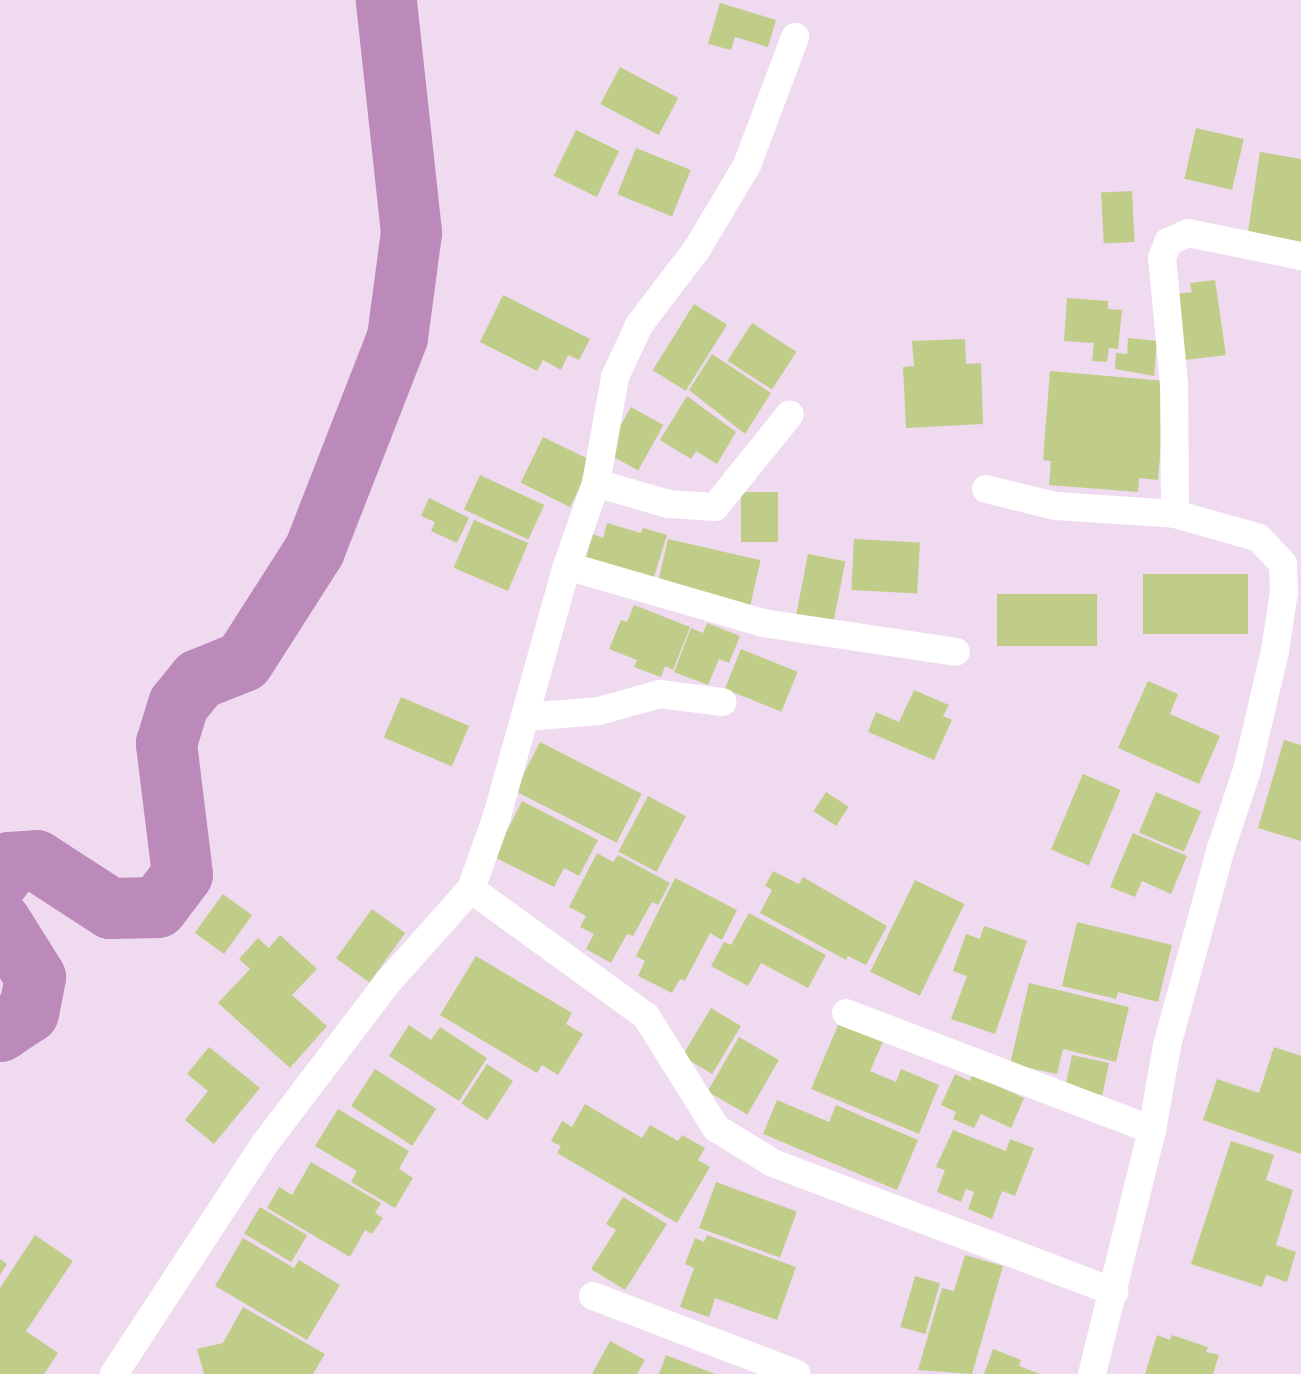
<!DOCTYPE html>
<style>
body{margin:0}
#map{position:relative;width:1301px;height:1374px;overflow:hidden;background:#efdaef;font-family:"Exo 2",sans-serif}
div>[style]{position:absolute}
.river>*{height:61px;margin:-30.5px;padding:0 30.5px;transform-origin:30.5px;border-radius:30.5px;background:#bc89bb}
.building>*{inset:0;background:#c0cd89;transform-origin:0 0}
.minor>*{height:28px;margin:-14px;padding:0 14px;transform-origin:14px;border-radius:14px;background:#fff}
span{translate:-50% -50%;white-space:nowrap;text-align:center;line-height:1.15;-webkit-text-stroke:4px #efdaef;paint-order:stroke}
</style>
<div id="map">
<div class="river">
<i style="left:0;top:878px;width:18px;rotate:-61deg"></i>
<i style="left:9px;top:862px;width:27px;rotate:-4deg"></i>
<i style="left:36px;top:860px;width:88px;rotate:33deg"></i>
<i style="left:110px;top:908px;width:47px;rotate:-1.2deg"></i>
<i style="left:157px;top:907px;width:41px;rotate:-52.9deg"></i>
<i style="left:182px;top:874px;width:132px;rotate:-97deg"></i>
<i style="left:166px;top:743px;width:41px;rotate:-72.9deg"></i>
<i style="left:178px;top:704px;width:32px;rotate:-51deg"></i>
<i style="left:198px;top:679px;width:48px;rotate:-21.8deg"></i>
<i style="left:243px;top:661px;width:132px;rotate:-57.4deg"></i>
<i style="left:314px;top:550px;width:229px;rotate:-68.7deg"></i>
<i style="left:397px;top:337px;width:106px;rotate:-82.4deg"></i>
<i style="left:411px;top:232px;width:233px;rotate:-96.2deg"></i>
<i style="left:0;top:921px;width:66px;rotate:58deg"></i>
<i style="left:35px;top:977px;width:36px;rotate:101deg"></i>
<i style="left:28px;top:1012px;width:34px;rotate:146deg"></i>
</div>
<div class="building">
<i style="clip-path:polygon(720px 3px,776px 20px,768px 47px,735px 37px,731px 50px,708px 44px)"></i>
<i style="left:620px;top:67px;width:66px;height:42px;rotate:28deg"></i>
<i style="left:1196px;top:128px;width:49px;height:52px;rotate:13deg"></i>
<i style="left:576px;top:130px;width:48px;height:51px;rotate:26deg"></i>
<i style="left:636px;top:148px;width:59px;height:50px;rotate:22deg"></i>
<i style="clip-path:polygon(1260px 152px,1301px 159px,1301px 246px,1247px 238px)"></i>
<i style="left:1132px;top:191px;width:51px;height:31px;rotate:87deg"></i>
<i style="clip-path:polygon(1215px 280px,1226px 355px,1177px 361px,1176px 294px,1192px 292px,1190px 283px)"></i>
<i style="clip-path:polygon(503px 295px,590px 339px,579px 360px,568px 355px,561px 370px,543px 360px,537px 371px,480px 342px)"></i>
<i style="clip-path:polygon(1067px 298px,1108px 301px,1108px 309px,1122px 310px,1118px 349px,1109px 348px,1107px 362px,1092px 361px,1094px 343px,1064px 341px)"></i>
<i style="left:694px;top:304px;width:39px;height:78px;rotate:32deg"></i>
<i style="left:752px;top:323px;width:53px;height:45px;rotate:33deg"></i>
<i style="clip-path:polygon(1128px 338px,1157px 341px,1154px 376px,1115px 369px,1116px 353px,1127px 354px)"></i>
<i style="clip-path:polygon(965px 339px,966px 364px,981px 363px,983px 424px,906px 428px,903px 367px,914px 366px,912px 341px)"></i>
<i style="clip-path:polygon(712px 354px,771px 393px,745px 434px,689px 390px)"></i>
<i style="clip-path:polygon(1050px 371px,1166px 381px,1158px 480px,1139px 478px,1138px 492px,1049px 485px,1051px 461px,1043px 460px)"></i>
<i style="clip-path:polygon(687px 396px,736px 432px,717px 464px,696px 451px,691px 459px,660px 440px)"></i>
<i style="left:631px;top:407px;width:37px;height:52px;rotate:29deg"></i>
<i style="left:543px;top:437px;width:55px;height:51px;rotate:26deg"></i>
<i style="left:480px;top:475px;width:71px;height:38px;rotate:25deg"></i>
<i style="left:741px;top:492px;width:37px;height:50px"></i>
<i style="clip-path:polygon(429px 498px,469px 518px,457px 543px,431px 531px,435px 522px,421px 516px)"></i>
<i style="left:474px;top:520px;width:59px;height:52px;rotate:23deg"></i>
<i style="clip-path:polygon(607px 523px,641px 533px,643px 528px,667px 535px,654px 577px,586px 558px,593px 534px,603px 538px)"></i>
<i style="left:668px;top:539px;width:95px;height:48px;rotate:13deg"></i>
<i style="left:854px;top:539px;width:66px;height:51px;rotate:3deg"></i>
<i style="left:808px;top:554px;width:38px;height:64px;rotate:11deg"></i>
<i style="left:1248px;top:574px;width:60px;height:105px;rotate:90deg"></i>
<i style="left:1097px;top:594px;width:52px;height:100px;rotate:90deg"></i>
<i style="clip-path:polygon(634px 605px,690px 627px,673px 670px,665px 666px,661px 677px,634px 667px,637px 660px,609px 649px,621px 620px,627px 622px)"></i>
<i style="clip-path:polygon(707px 623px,740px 636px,729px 663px,719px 659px,708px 685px,674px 672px,691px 628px,703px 633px)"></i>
<i style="left:741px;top:649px;width:61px;height:43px;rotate:22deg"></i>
<i style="clip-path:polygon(1148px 681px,1178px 694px,1170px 714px,1220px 736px,1199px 784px,1118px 748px)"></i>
<i style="clip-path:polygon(914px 690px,949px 705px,943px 716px,952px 720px,934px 760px,868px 732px,876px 712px,899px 722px)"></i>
<i style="left:401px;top:697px;width:74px;height:44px;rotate:23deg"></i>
<i style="clip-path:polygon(1284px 740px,1301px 745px,1301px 841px,1258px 828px)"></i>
<i style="left:540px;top:742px;width:114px;height:55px;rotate:27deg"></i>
<i style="left:1083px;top:774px;width:41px;height:82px;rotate:23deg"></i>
<i style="left:826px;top:792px;width:27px;height:23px;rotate:33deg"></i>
<i style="left:1156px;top:792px;width:49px;height:44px;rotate:23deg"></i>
<i style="left:648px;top:796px;width:43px;height:63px;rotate:28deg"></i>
<i style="clip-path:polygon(522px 801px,598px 840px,579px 876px,564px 868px,554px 887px,494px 857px)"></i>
<i style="clip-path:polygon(1133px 833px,1187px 856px,1171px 894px,1142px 881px,1135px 897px,1110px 887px)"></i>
<i style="clip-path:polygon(597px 853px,613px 862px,618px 855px,670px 883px,658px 905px,652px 902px,633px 936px,627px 934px,611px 963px,586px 949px,594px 934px,580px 927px,586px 916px,569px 907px)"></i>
<i style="clip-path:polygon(773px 871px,799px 884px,803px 877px,887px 926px,866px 965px,848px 956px,846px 960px,760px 913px,772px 890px,765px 886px)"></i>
<i style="clip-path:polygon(675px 878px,737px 910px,722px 940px,710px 933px,685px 981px,680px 979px,672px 993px,638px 976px,645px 961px,636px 956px)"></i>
<i style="left:915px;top:880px;width:55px;height:102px;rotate:26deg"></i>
<i style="left:223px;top:894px;width:36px;height:48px;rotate:36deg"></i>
<i style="left:372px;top:909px;width:41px;height:61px;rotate:36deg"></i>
<i style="clip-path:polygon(749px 913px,826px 955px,808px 988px,761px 963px,748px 986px,711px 966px,724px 942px,731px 945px)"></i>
<i style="clip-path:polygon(1077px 922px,1172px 945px,1158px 1002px,1118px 992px,1116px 999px,1062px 986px)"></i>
<i style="clip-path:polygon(984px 926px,1027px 941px,995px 1034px,951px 1019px,967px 976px,953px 971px,966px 934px,980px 939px)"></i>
<i style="clip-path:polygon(280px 935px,317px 969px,292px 995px,327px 1026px,290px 1068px,218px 1003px,250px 969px,239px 959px,258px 938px,269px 948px)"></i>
<i style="clip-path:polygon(476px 956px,572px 1013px,566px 1024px,583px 1034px,558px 1075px,542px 1065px,537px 1073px,440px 1015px)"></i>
<i style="clip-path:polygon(1029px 983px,1129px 1007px,1116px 1062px,1063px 1049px,1057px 1074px,1010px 1064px)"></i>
<i style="left:711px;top:1008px;width:35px;height:56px;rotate:31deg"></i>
<i style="clip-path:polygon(841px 1018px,885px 1037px,870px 1071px,896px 1082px,901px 1069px,939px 1085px,919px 1134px,811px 1089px)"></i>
<i style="clip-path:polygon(409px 1025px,431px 1040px,440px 1027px,487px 1058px,459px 1101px,389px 1056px)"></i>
<i style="left:739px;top:1037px;width:46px;height:63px;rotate:30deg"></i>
<i style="clip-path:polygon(209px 1047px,260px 1088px,214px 1144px,185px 1120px,208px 1091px,187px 1074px)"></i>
<i style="clip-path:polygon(1274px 1047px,1301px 1056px,1301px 1154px,1203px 1120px,1217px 1079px,1259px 1093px)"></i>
<i style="left:1072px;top:1055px;width:38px;height:33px;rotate:12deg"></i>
<i style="left:487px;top:1064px;width:31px;height:47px;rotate:33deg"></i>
<i style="left:375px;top:1069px;width:73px;height:44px;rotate:33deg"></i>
<i style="clip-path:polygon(955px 1074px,970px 1081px,972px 1075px,1024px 1098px,1011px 1128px,981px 1114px,974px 1128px,953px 1119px,956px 1112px,941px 1105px)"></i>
<i style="clip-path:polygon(777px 1100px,829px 1122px,836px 1105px,918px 1140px,897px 1190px,763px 1134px)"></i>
<i style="clip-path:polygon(585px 1104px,642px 1138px,650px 1125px,678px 1141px,682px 1135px,705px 1148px,698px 1160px,710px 1167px,677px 1223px,557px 1153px,561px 1146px,551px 1141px,562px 1121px,572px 1127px)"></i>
<i style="clip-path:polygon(338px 1109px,409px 1151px,399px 1169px,413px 1178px,395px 1208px,351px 1182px,357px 1171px,315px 1146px)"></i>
<i style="clip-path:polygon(953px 1130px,1006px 1151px,1010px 1139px,1034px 1148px,1015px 1196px,1002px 1191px,992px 1219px,968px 1209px,974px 1192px,966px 1189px,961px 1202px,937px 1192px,945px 1170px,936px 1167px)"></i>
<i style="clip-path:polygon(1231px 1141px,1274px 1155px,1266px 1180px,1293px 1190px,1276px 1245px,1296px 1252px,1287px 1282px,1266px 1275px,1262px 1287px,1191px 1264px)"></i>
<i style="clip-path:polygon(311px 1162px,381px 1203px,375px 1213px,383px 1218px,372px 1234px,365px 1230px,350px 1257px,267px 1208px,279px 1187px,292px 1195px)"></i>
<i style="left:716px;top:1182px;width:86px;height:49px;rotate:20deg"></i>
<i style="clip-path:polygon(623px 1197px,667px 1224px,625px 1290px,591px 1269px,616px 1230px,606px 1224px)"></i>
<i style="left:260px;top:1207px;width:55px;height:31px;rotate:31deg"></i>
<i style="clip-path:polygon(35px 1235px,73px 1261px,26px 1331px,58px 1353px,44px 1374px,0 1374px,0 1288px)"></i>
<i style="clip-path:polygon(707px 1235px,796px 1267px,777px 1320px,715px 1298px,709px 1317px,680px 1307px,694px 1268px,685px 1264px,695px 1238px,704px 1242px)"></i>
<i style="clip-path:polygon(243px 1238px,294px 1268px,299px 1260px,340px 1285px,307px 1340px,215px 1286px)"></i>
<i style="clip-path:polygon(965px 1255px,1003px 1266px,972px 1374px,918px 1370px,942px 1288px,954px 1291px)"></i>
<i style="clip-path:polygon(0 1259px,7px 1264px,0 1275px)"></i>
<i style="left:915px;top:1276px;width:26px;height:53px;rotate:16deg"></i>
<i style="clip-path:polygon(243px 1307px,325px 1354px,313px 1374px,204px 1374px,197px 1349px,223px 1343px)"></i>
<i style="clip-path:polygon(1157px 1335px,1170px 1340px,1172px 1335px,1208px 1347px,1206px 1352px,1219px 1355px,1213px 1374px,1145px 1374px)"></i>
<i style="clip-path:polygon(610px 1341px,645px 1360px,637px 1374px,592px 1374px)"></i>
<i style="clip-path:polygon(993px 1349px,1021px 1360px,1019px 1366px,1040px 1374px,984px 1374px)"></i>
<i style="clip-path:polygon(666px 1355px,715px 1374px,659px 1374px)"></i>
</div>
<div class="minor">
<i style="left:596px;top:483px;width:75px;rotate:16.3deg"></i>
<i style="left:668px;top:504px;width:47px;rotate:3.7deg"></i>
<i style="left:715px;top:507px;width:119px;rotate:-51.1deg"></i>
<i style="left:986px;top:489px;width:72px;rotate:13.7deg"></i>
<i style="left:1056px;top:506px;width:119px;rotate:3.8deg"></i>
<i style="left:1175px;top:514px;width:87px;rotate:15.9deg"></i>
<i style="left:1259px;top:538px;width:35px;rotate:47deg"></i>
<i style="left:1283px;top:564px;width:28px;rotate:88deg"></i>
<i style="left:1284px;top:592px;width:60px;rotate:98.7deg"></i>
<i style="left:1275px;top:651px;width:122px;rotate:103.2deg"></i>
<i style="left:1247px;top:770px;width:82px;rotate:108.4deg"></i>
<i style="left:1221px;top:848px;width:205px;rotate:105.3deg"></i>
<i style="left:1167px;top:1046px;width:85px;rotate:100.1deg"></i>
<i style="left:1152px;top:1130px;width:251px;rotate:103.8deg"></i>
<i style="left:1175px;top:514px;width:130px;rotate:-90.4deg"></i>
<i style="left:1174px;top:384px;width:127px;rotate:-95.4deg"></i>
<i style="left:1162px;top:258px;width:17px;rotate:-69deg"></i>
<i style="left:1168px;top:242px;width:22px;rotate:-24deg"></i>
<i style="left:1188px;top:233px;width:115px;rotate:11.5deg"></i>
<i style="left:567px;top:566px;width:204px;rotate:16.2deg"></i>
<i style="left:763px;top:623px;width:195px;rotate:8.5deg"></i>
<i style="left:526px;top:717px;width:73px;rotate:-4.7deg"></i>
<i style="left:599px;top:711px;width:63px;rotate:-15.6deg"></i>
<i style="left:660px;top:694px;width:63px;rotate:7.4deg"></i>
<i style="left:471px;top:889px;width:216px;rotate:36deg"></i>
<i style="left:646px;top:1016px;width:132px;rotate:58deg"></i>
<i style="left:716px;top:1128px;width:67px;rotate:31.6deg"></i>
<i style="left:773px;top:1163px;width:365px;rotate:20.7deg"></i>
<i style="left:846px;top:1013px;width:328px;rotate:20.9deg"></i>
<i style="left:593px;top:1296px;width:218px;rotate:20.9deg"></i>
<i style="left:114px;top:1374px;width:272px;rotate:-56.8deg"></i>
<i style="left:263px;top:1146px;width:206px;rotate:-52.7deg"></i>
<i style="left:388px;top:982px;width:125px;rotate:-48.3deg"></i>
<i style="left:471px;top:889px;width:77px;rotate:-70.4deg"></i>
<i style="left:497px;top:816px;width:260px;rotate:-74.4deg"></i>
<i style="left:567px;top:566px;width:88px;rotate:-70.7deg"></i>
<i style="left:596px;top:483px;width:108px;rotate:-79.8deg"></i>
<i style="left:615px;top:377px;width:57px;rotate:-65.2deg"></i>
<i style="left:639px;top:325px;width:96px;rotate:-52.7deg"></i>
<i style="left:697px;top:249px;width:98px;rotate:-59.2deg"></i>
<i style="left:747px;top:165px;width:137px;rotate:-69.4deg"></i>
</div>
</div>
